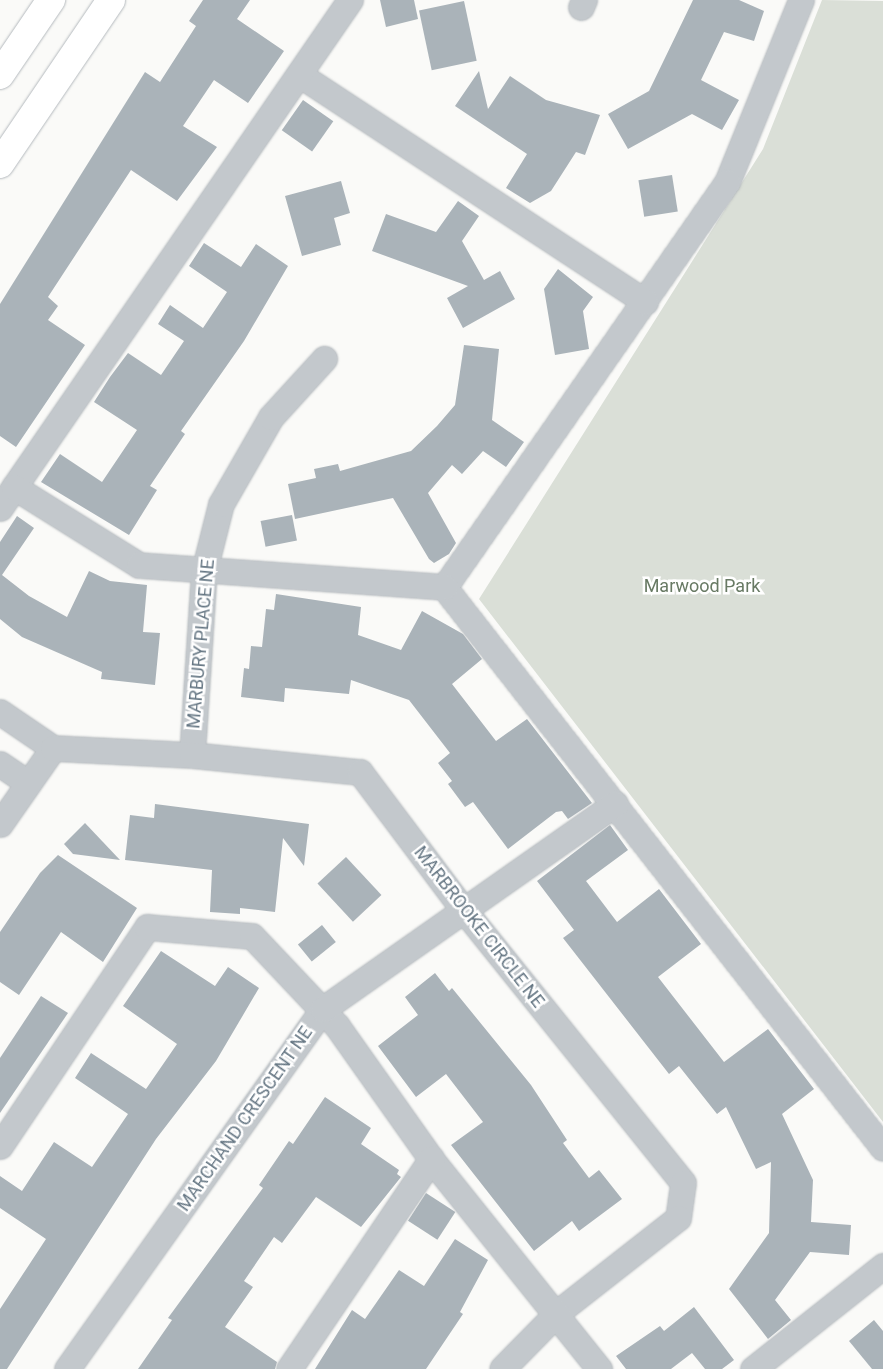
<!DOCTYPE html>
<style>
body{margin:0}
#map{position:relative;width:883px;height:1369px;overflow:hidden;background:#fafaf8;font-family:Roboto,sans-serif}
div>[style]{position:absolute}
.green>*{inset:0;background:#dadfd7}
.building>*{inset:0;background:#aab3b9;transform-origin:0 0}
.roads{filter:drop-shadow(0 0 1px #b5babe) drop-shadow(0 0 1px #b5babe)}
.minor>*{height:25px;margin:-12.5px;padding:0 12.5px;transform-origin:12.5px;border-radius:12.5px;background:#c3c8cc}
.major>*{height:28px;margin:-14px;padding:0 14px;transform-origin:14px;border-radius:14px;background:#fff}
span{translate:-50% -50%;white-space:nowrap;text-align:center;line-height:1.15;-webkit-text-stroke:5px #fff;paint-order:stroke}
.park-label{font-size:18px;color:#687a64}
.street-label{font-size:18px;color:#657683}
</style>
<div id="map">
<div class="green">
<i style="clip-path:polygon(822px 0,883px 1px,883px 1122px,479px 599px,763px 149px)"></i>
</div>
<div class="building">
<i style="clip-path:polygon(203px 0,250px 0,237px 19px,284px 51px,248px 103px,214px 80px,183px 126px,217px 147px,177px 201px,131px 170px,48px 297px,58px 306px,48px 320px,85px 345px,16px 447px,0 436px,0 304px,145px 72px,160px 82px,196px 26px,189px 21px)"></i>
<i style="clip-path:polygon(380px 0,414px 0,418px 19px,386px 27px)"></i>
<i style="clip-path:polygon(693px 0,739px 0,764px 11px,754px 41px,724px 32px,701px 80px,739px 100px,722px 130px,692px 114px,628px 149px,608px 114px,649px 91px)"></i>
<i style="left:464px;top:1px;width:61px;height:46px;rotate:78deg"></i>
<i style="clip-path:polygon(479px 71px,488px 109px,510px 76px,546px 100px,600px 115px,585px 155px,576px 152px,551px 191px,530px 203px,506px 188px,527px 154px,455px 106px)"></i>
<i style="left:303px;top:100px;width:37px;height:37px;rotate:35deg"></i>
<i style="left:672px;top:175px;width:37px;height:34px;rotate:81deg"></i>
<i style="clip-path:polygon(341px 181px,350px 213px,334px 218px,341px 245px,302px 256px,285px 196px)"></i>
<i style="clip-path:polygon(458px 201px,479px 216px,462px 241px,484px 280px,500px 271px,515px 299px,463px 328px,447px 298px,468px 286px,372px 251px,386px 214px,436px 232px)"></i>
<i style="clip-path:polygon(204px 243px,241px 267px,256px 244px,288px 266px,244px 341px,181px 431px,185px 434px,150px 486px,157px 490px,129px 535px,41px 482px,60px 454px,102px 482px,137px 430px,94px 402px,110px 377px,128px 353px,161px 375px,184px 341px,158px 324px,170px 305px,203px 328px,227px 292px,189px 266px)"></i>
<i style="clip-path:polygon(558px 269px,593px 297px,583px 311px,589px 349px,555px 355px,544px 289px)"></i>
<i style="clip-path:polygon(464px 345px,499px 349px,492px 420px,524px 442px,506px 467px,483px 451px,462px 474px,452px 465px,428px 493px,456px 543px,449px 554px,434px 563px,429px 559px,393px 498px,295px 519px,288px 484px,316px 478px,314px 469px,338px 464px,340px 471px,411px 451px,437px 426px,455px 405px)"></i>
<i style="left:292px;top:515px;width:26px;height:32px;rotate:79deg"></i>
<i style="clip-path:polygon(17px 516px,34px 528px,2px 575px,29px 596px,67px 617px,89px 571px,110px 581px,147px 585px,143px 632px,160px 633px,155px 685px,101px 679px,102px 672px,22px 637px,0 619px,0 542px)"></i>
<i style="clip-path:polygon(276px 594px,361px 607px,358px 635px,401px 650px,422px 611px,463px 634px,482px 659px,452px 684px,496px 741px,527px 719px,592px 803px,568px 819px,562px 811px,556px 812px,508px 849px,473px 802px,465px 807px,448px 784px,452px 781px,438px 763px,450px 753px,409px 700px,351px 680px,349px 694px,285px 688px,284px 702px,241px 697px,244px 668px,249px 669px,251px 646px,262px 647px,266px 609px,274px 610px)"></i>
<i style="clip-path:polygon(155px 804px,309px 824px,304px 866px,283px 838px,275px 912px,240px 908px,240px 914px,210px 912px,212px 870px,125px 860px,130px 815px,154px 818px)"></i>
<i style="clip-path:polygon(85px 823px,120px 860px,73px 854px,64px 844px)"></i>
<i style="clip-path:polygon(610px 825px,628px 850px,586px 881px,617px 922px,659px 889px,701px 944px,658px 977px,724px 1062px,768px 1029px,814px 1089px,782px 1114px,813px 1180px,811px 1222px,851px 1225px,849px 1255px,810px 1252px,775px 1300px,791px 1320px,768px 1339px,729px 1289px,769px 1233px,771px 1162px,756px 1169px,726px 1107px,717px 1114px,679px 1066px,669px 1074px,563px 938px,574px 930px,537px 881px)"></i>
<i style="clip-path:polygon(58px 855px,137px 908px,103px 962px,61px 932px,19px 995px,0 982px,0 932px,40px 873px)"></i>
<i style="left:346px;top:857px;width:52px;height:39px;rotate:47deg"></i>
<i style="left:322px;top:925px;width:22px;height:31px;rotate:51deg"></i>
<i style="clip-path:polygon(161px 951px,215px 986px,228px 967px,259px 988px,216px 1061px,156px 1139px,7px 1369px,0 1369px,0 1309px,46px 1239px,0 1208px,0 1176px,22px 1191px,54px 1142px,92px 1167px,128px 1114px,75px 1078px,91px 1053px,146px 1089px,177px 1044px,123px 1006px)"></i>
<i style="clip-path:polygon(435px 973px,449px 991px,452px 988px,531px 1085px,567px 1140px,563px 1143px,589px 1178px,599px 1170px,622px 1199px,579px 1231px,572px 1221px,534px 1251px,451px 1145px,483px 1122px,446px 1074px,416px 1097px,378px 1046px,418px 1015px,405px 997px)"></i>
<i style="clip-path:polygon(41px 996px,68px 1013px,0 1113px,0 1058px)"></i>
<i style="clip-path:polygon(325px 1097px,371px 1128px,361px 1144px,399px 1170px,397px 1174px,401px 1177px,361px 1227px,316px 1197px,282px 1243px,274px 1237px,244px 1281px,253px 1287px,225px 1327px,277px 1362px,275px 1369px,138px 1369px,172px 1320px,168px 1318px,263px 1188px,259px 1185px,289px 1141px,293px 1144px)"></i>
<i style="left:426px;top:1193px;width:35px;height:33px;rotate:33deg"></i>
<i style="clip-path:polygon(455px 1239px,488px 1260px,460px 1312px,463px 1314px,426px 1369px,315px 1369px,352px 1310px,365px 1319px,399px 1270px,424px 1286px)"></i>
<i style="clip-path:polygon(694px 1307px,734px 1360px,722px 1369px,705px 1369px,692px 1353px,671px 1369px,626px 1369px,616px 1356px,660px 1326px,664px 1331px)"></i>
<i style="clip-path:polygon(874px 1320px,883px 1331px,883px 1369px,872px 1369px,849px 1341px)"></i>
</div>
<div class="roads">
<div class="minor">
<i style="left:801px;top:0;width:196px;rotate:112.1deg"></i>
<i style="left:727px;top:182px;width:494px;rotate:124.9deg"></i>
<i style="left:444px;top:587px;width:712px;rotate:51.96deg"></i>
<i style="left:581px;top:7px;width:8px;rotate:-67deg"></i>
<i style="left:300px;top:75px;width:413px;rotate:33.3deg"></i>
<i style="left:14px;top:487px;width:592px;rotate:-55.4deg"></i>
<i style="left:0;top:508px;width:25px;rotate:-56deg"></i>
<i style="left:14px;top:487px;width:147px;rotate:32deg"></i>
<i style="left:139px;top:565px;width:306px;rotate:4.1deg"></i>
<i style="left:0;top:712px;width:64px;rotate:34.2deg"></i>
<i style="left:192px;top:755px;width:184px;rotate:-86.3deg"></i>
<i style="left:204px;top:571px;width:69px;rotate:-75.8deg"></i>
<i style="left:221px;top:504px;width:100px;rotate:-60.1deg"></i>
<i style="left:271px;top:417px;width:79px;rotate:-47.6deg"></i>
<i style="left:0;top:764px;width:34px;rotate:34deg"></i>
<i style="left:0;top:824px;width:93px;rotate:-55.1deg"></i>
<i style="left:53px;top:748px;width:139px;rotate:2.9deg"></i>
<i style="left:192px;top:755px;width:169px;rotate:5.8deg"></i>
<i style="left:360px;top:772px;width:171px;rotate:53.1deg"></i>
<i style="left:463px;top:909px;width:351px;rotate:51.2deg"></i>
<i style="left:683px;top:1183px;width:35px;rotate:98deg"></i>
<i style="left:678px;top:1218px;width:154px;rotate:141.9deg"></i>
<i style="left:557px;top:1313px;width:78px;rotate:134.5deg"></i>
<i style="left:0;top:1146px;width:264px;rotate:-56.1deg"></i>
<i style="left:147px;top:927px;width:105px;rotate:4.9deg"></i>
<i style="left:252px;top:936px;width:124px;rotate:46.6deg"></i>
<i style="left:337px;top:1026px;width:163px;rotate:54.7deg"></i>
<i style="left:431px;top:1159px;width:269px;rotate:51.3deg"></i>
<i style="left:67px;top:1369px;width:442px;rotate:-54.6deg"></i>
<i style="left:323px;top:1009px;width:357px;rotate:-35.1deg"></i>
<i style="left:289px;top:1369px;width:254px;rotate:-55.9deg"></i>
<i style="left:753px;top:1369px;width:166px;rotate:-38.4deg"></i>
</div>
<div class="major">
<i style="left:0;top:75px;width:91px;rotate:-55.8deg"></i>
<i style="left:0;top:164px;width:198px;rotate:-55.9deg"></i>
</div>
</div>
<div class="park-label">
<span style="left:702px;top:586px">Marwood Park</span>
</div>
<div class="street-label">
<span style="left:201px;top:644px;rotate:-85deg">MARBURY PLACE NE</span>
<span style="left:479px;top:927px;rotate:52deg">MARBROOKE CIRCLE NE</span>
<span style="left:245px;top:1119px;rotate:-55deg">MARCHAND CRESCENT NE</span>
</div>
</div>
